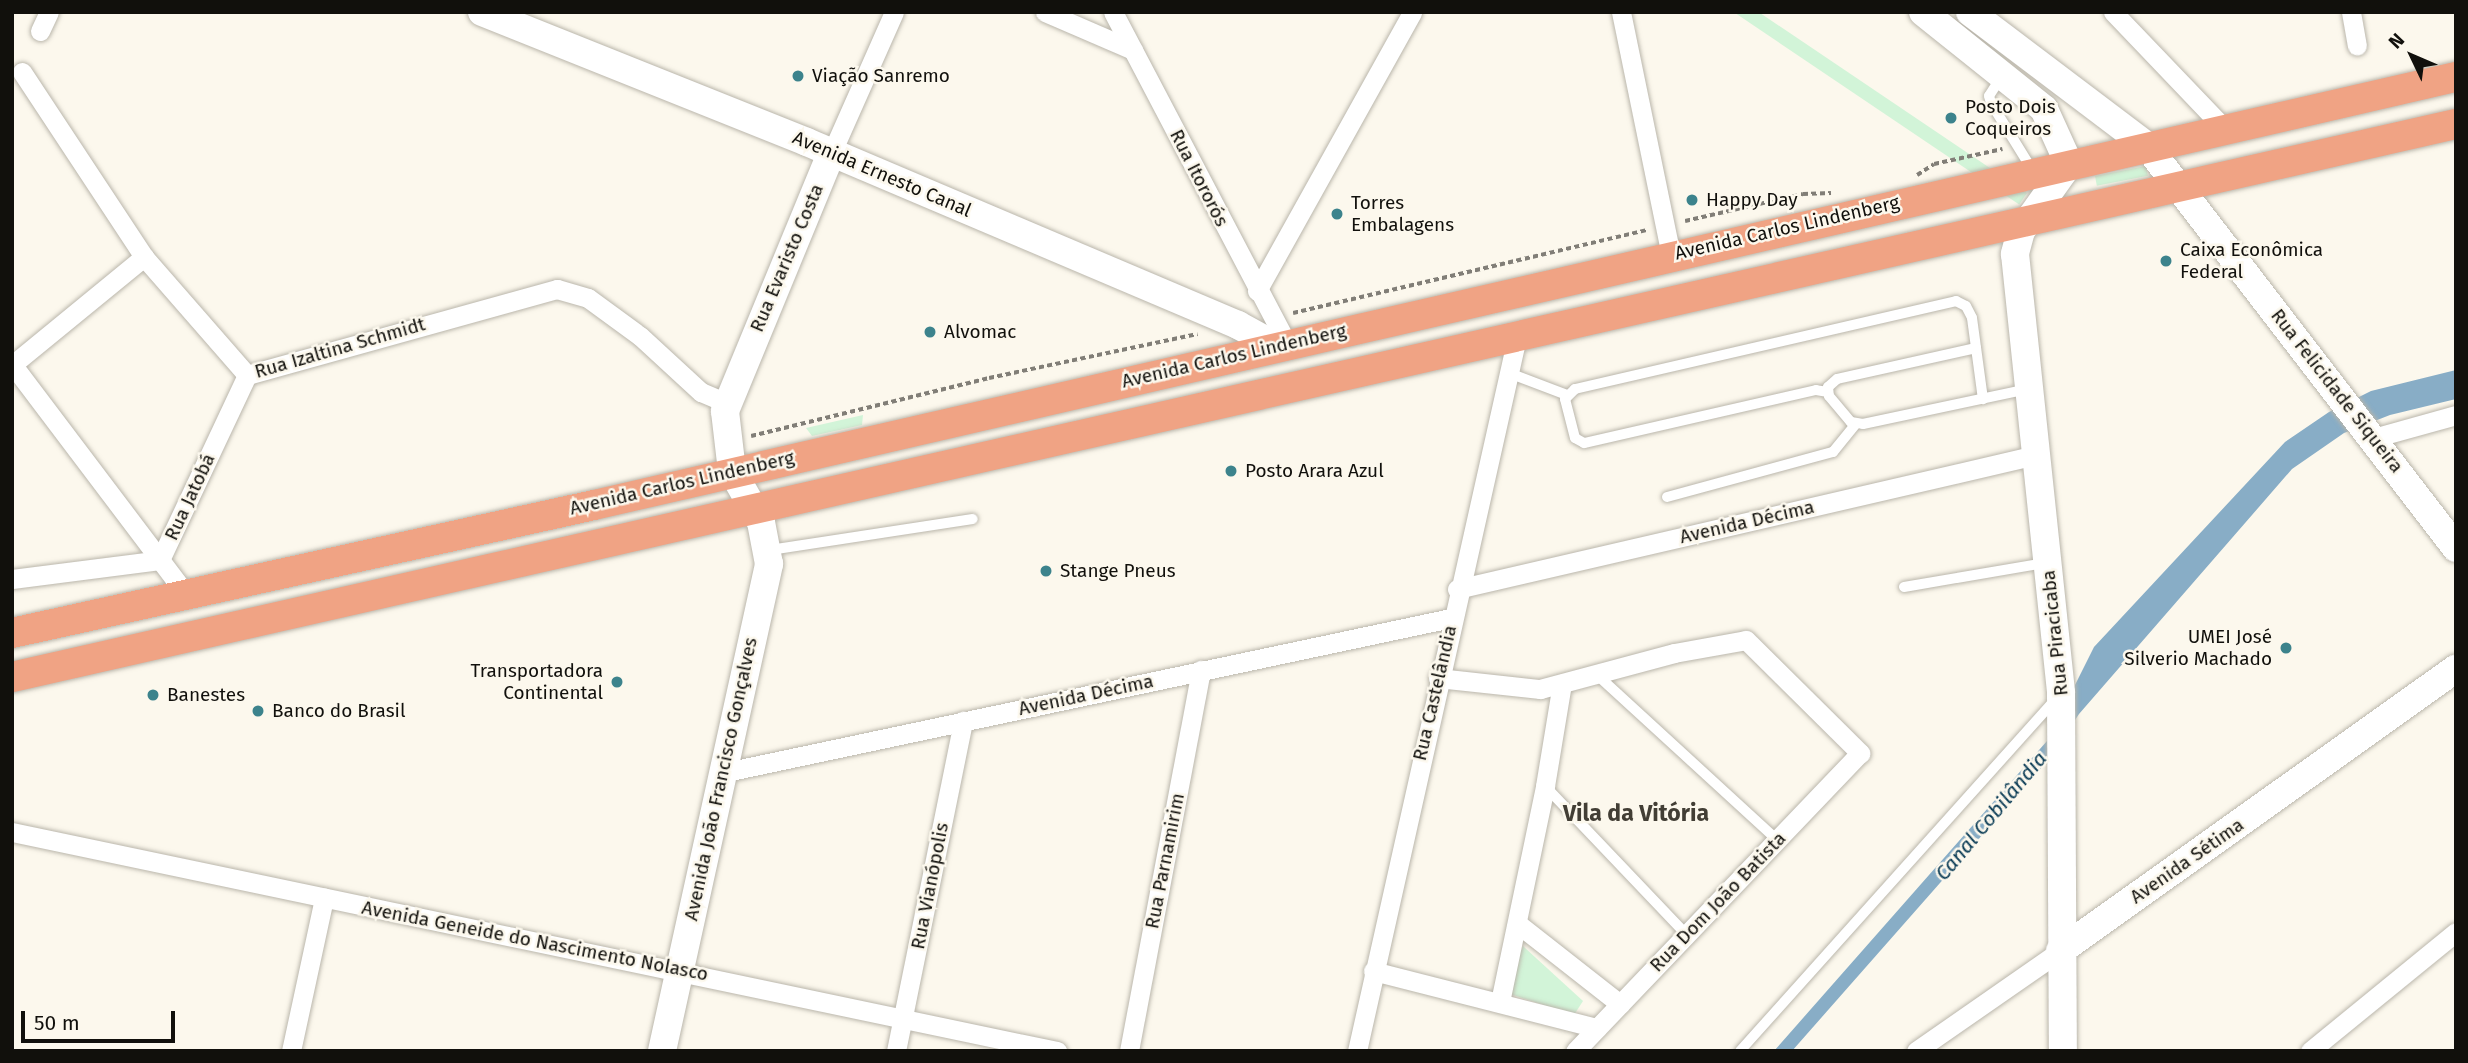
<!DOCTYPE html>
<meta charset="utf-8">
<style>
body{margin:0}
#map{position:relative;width:2468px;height:1063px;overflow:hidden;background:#fcf8ed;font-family:"Fira Sans",sans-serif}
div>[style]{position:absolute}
.green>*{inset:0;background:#d2f4d8;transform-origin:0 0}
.water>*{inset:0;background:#88adc6}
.path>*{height:3.5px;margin-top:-1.75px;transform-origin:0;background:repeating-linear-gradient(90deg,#817e77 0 5px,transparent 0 8.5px)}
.roads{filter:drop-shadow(0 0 2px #bab6ab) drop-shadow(0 0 2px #bab6ab)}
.lane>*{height:10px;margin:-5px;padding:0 5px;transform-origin:5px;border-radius:5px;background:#fff}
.street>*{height:19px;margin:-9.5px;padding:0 9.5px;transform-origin:9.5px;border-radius:9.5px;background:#fff}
.secondary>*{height:28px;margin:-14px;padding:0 14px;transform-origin:14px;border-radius:14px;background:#fff}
.primary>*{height:30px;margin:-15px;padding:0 15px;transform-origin:15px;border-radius:15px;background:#f0a384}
.dots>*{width:19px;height:19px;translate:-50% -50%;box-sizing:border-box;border:4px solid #fcf8ed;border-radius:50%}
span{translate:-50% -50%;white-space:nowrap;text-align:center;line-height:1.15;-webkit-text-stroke:5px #fcf8ed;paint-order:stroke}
.poi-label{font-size:19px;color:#11100c}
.left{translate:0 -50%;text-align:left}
.right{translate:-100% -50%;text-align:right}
.street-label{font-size:19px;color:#11100c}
.water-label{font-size:21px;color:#083a54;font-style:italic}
.quarter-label{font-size:23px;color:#423e35;font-weight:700}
.frame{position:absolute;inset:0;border:14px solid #11100c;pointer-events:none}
.north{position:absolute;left:2377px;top:21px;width:70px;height:70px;-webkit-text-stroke:5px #fcf8ed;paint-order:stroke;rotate:314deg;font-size:19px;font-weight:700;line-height:28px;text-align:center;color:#11100c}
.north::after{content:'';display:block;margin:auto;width:24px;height:32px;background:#11100c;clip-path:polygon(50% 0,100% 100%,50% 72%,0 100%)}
.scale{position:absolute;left:21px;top:1011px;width:154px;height:32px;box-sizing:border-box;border:4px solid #11100c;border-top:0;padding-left:9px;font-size:21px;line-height:24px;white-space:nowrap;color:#11100c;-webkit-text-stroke:5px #fcf8ed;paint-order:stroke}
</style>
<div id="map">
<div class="green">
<i style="left:2146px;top:166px;width:10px;height:52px;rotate:79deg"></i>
<i style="left:2027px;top:193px;width:14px;height:1267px;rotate:124deg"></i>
<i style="clip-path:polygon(863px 415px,862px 425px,812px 436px,806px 428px)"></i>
<i style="clip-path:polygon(1523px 946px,1583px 1001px,1574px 1015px,1504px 992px)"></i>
</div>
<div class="water">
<i style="clip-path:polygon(2456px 370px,2456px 399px,2390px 415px,2344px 433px,2292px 469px,2079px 714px,2050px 758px,1792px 1051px,1774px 1051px,2047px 741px,2094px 647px,2285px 442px,2329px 412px,2371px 391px)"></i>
</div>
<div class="path">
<i style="left:1917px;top:175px;width:20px;rotate:-33deg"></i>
<i style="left:1934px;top:164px;width:70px;rotate:-12.4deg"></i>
<i style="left:1685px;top:221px;width:121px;rotate:-12.9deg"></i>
<i style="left:1803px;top:194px;width:28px;rotate:-2deg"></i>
<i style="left:1293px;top:313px;width:364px;rotate:-13.2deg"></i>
<i style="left:751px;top:436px;width:245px;rotate:-13.7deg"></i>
<i style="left:989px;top:378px;width:213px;rotate:-11.9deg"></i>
</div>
<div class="roads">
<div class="lane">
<i style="left:2000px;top:79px;width:20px;rotate:123deg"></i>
<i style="left:1989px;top:96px;width:7px;rotate:74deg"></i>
<i style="left:1991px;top:103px;width:80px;rotate:58.3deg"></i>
<i style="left:1976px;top:348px;width:142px;rotate:167.4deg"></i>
<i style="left:1837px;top:379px;width:12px;rotate:138deg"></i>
<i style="left:1828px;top:387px;width:9px;rotate:84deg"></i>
<i style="left:1829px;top:396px;width:34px;rotate:50deg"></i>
<i style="left:1851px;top:422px;width:12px;rotate:9deg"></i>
<i style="left:1863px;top:424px;width:168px;rotate:-12deg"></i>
<i style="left:1509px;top:373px;width:62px;rotate:20.8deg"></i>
<i style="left:1828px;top:392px;width:12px;rotate:-171deg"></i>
<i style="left:1816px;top:390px;width:238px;rotate:167.1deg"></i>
<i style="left:1584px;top:443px;width:10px;rotate:-151deg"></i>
<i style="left:1575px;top:438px;width:40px;rotate:-104.4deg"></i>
<i style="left:1565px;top:399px;width:14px;rotate:-45deg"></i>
<i style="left:1575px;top:389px;width:391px;rotate:-13deg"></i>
<i style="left:1956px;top:301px;width:11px;rotate:27deg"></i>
<i style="left:1966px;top:306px;width:13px;rotate:63deg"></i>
<i style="left:1972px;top:318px;width:82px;rotate:82.3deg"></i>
<i style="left:1667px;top:497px;width:172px;rotate:-15.2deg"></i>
<i style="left:1833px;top:452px;width:36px;rotate:-51deg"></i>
<i style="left:770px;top:550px;width:205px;rotate:-8.7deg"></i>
<i style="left:1904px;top:587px;width:142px;rotate:-9.7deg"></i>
<i style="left:1595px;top:673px;width:247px;rotate:42.5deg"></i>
<i style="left:1545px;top:786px;width:206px;rotate:46.4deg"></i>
<i style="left:1740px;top:1051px;width:472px;rotate:-48.1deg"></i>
</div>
<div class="street">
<i style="left:1045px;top:12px;width:96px;rotate:23.4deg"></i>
<i style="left:1113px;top:12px;width:375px;rotate:62.3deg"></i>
<i style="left:1621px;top:12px;width:248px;rotate:78.4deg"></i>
<i style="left:2113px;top:12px;width:161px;rotate:46.3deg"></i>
<i style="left:2351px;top:12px;width:34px;rotate:80deg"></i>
<i style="left:40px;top:31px;width:21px;rotate:-65deg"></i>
<i style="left:22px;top:72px;width:222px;rotate:56.6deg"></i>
<i style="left:144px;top:257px;width:157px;rotate:48.9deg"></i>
<i style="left:832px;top:152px;width:153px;rotate:-66.1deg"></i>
<i style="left:1257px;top:291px;width:319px;rotate:-60.9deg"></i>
<i style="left:12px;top:364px;width:292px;rotate:52.9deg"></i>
<i style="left:12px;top:365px;width:171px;rotate:-39.3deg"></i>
<i style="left:247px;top:375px;width:322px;rotate:-15.5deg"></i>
<i style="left:557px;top:289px;width:32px;rotate:16deg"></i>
<i style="left:588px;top:298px;width:64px;rotate:36.2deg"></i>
<i style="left:640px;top:336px;width:83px;rotate:42.6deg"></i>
<i style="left:701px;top:392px;width:28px;rotate:23deg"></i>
<i style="left:2373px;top:438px;width:86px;rotate:-15.5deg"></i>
<i style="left:12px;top:579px;width:149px;rotate:-7.3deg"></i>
<i style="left:160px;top:560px;width:204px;rotate:-64.8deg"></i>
<i style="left:1457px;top:589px;width:594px;rotate:-13.03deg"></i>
<i style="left:1438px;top:678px;width:103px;rotate:6.2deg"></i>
<i style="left:1540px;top:689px;width:139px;rotate:-15deg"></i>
<i style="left:1674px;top:653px;width:73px;rotate:-10.2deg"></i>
<i style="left:1746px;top:640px;width:161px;rotate:44.7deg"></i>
<i style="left:1860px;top:753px;width:412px;rotate:133.7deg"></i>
<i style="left:721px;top:773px;width:746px;rotate:-11.99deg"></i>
<i style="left:12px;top:832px;width:1068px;rotate:11.84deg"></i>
<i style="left:1518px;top:924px;width:130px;rotate:38.1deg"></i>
<i style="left:1373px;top:971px;width:231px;rotate:14.3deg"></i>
<i style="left:1500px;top:1002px;width:221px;rotate:-78.2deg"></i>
<i style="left:1545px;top:786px;width:104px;rotate:-80.6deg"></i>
<i style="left:291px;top:1051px;width:157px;rotate:-77.8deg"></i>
<i style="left:896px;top:1051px;width:337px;rotate:-78.5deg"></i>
<i style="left:1129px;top:1051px;width:388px;rotate:-79.3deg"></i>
<i style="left:1357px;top:1051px;width:732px;rotate:-77.37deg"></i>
<i style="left:1916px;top:1051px;width:175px;rotate:-34.8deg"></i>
<i style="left:2310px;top:1051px;width:188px;rotate:-39.2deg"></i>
</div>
<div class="secondary">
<i style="left:482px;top:12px;width:350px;rotate:21.8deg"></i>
<i style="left:807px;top:142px;width:468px;rotate:23deg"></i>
<i style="left:1238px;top:325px;width:43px;rotate:28.9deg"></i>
<i style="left:1923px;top:12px;width:155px;rotate:38.7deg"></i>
<i style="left:2044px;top:109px;width:60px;rotate:65.6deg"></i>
<i style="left:2069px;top:164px;width:82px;rotate:125.6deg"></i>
<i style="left:2021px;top:231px;width:24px;rotate:105deg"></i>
<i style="left:2015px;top:254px;width:441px;rotate:84deg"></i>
<i style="left:2061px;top:693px;width:358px;rotate:89.7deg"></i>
<i style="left:1970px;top:12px;width:222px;rotate:37.1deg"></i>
<i style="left:2147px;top:146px;width:507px;rotate:52.45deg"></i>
<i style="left:2060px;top:951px;width:486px;rotate:-35.5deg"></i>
<i style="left:662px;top:1051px;width:499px;rotate:-77.6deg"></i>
<i style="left:769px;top:564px;width:43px;rotate:-100.8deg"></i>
<i style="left:761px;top:522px;width:59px;rotate:-119.6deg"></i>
<i style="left:732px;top:471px;width:60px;rotate:-96.7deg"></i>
<i style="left:725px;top:411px;width:280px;rotate:-67.6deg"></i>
</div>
<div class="primary">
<i style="left:12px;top:633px;width:596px;rotate:-12.4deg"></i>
<i style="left:594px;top:505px;width:1911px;rotate:-12.95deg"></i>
<i style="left:12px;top:677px;width:2506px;rotate:-12.75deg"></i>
</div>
</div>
<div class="dots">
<i style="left:798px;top:76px;background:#3c838c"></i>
<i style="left:1951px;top:118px;background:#3c838c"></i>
<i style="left:1692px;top:200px;background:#3c838c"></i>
<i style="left:1337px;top:214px;background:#3c838c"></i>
<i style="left:2166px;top:261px;background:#3c838c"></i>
<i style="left:930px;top:332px;background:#3c838c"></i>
<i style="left:1231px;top:471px;background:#3c838c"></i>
<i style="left:1046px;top:571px;background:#3c838c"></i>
<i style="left:2286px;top:648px;background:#3c838c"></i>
<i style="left:617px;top:682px;background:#3c838c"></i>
<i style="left:153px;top:695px;background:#3c838c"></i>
<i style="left:258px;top:711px;background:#3c838c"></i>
</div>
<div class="poi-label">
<span class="left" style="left:812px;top:76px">Viação Sanremo</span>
<span class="left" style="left:1965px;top:118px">Posto Dois<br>Coqueiros</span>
<span class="left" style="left:1706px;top:200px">Happy Day</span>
<span class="left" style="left:1351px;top:214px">Torres<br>Embalagens</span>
<span class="left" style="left:2180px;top:261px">Caixa Econômica<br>Federal</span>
<span class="left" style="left:944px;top:332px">Alvomac</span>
<span class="left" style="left:1245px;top:471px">Posto Arara Azul</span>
<span class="left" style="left:1060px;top:571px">Stange Pneus</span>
<span class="right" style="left:2272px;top:648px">UMEI José<br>Silverio Machado</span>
<span class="right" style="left:603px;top:682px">Transportadora<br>Continental</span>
<span class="left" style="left:167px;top:695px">Banestes</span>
<span class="left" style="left:272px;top:711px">Banco do Brasil</span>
</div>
<div class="street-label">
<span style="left:882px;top:174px;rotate:23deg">Avenida Ernesto Canal</span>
<span style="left:1199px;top:178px;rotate:63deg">Rua Itororós</span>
<span style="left:1787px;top:228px;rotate:-13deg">Avenida Carlos Lindenberg</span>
<span style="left:787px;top:258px;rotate:-67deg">Rua Evaristo Costa</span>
<span style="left:340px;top:348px;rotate:-16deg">Rua Izaltina Schmidt</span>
<span style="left:1234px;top:356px;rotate:-13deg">Avenida Carlos Lindenberg</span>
<span style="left:2337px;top:391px;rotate:52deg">Rua Felicidade Siqueira</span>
<span style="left:682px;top:483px;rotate:-13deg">Avenida Carlos Lindenberg</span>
<span style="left:190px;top:497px;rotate:-65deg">Rua Jatobá</span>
<span style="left:1747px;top:522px;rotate:-13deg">Avenida Décima</span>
<span style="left:2055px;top:633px;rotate:-96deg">Rua Piracicaba</span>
<span style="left:1435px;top:693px;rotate:-77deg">Rua Castelândia</span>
<span style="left:1086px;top:695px;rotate:-12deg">Avenida Décima</span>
<span style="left:721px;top:779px;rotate:-78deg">Avenida João Francisco Gonçalves</span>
<span style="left:1165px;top:861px;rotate:-79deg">Rua Parnamirim</span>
<span style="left:2187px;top:861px;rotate:-35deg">Avenida Sétima</span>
<span style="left:930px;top:886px;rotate:-79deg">Rua Vianópolis</span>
<span style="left:1718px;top:902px;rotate:-46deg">Rua Dom João Batista</span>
<span style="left:535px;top:941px;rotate:11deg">Avenida Geneide do Nascimento Nolasco</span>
</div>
<div class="water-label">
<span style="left:1991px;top:816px;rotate:-50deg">Canal Cobilândia</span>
</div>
<div class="quarter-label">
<span style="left:1636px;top:813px">Vila da Vitória</span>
</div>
<div class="frame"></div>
<div class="north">N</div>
<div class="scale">50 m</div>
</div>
